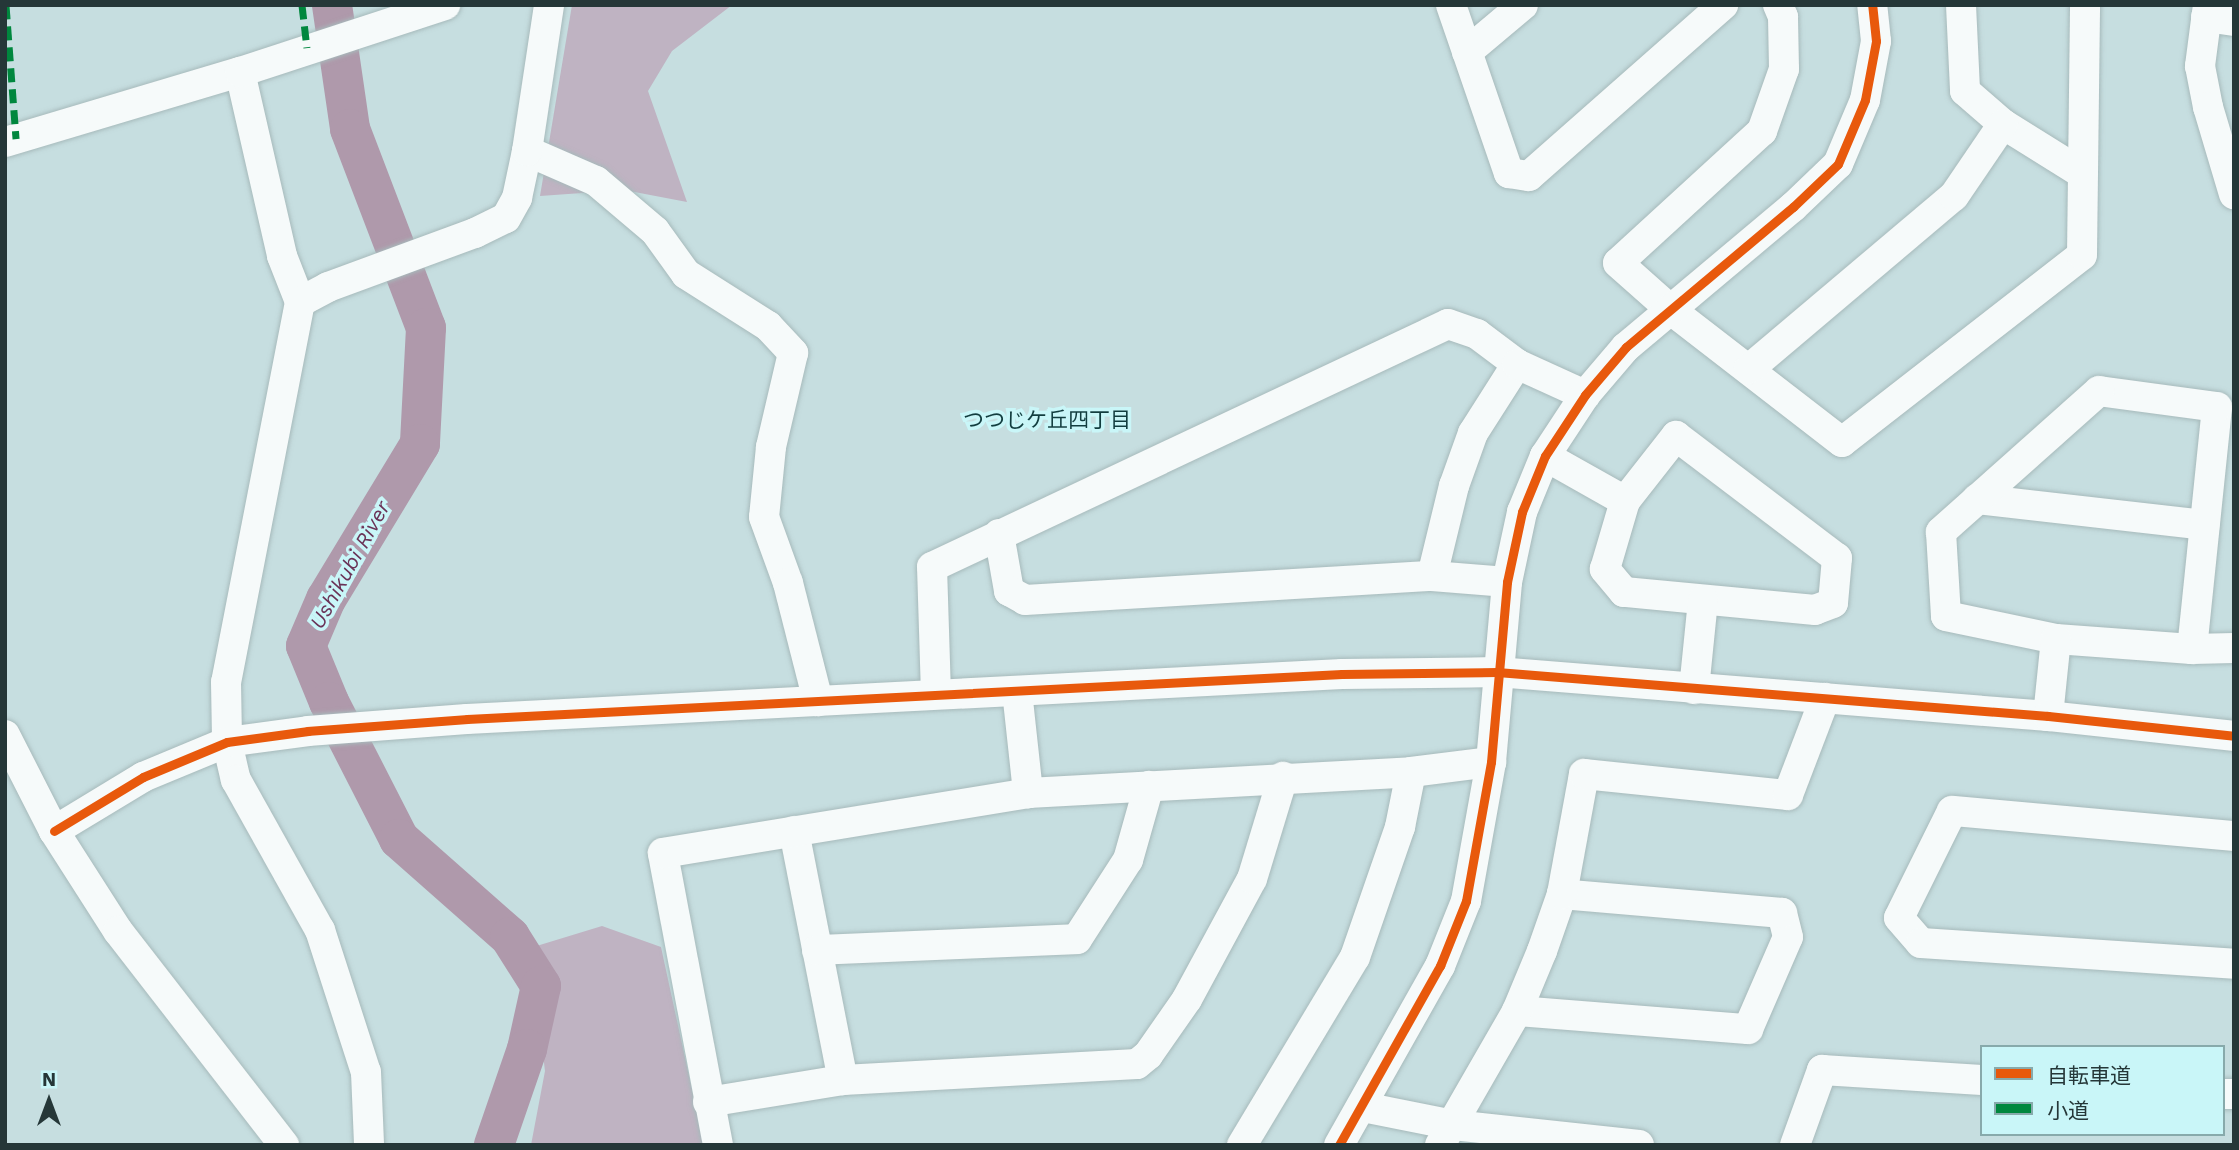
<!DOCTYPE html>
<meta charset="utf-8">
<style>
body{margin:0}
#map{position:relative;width:2239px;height:1150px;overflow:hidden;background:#c6dee0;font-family:"Work Sans","Noto Sans JP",sans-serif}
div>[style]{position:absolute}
.forest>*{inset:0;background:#bfb3c2}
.river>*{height:40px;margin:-20px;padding:0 20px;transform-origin:20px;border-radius:20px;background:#af99ab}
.roads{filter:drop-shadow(0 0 2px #a7babb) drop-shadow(0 0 2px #a7babb)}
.minor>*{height:30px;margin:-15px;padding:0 15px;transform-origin:15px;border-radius:15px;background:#f6fafa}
.quiet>*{height:7px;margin-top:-3.5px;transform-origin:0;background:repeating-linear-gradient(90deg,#00873e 0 14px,transparent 0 21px)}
.cycleway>*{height:9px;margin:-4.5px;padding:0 4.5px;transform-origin:4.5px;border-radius:4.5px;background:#e8590c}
span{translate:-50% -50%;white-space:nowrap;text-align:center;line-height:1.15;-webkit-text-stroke:7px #c9f6f8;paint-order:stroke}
.neighbourhood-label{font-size:21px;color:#123d3f}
.water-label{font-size:21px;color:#6a3357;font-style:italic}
.frame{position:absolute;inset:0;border:7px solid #253738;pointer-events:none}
.legend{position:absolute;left:1980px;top:1045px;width:245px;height:91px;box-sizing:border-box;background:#c9f6f8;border:2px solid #87aaab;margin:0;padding:9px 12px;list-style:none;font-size:21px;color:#253738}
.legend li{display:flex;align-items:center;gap:14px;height:35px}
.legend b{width:35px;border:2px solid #87aaab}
.north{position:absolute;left:14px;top:1066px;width:70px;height:70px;-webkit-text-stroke:5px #c9f6f8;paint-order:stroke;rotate:0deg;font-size:19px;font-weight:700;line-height:28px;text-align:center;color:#253738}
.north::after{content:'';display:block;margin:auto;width:24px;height:32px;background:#253738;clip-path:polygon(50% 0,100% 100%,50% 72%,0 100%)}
</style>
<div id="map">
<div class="forest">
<i style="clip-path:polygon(572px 5px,732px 5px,672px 51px,648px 91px,687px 202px,624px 190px,540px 196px)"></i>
<i style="clip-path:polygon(602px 926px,661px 947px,704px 1145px,531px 1145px,545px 1071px,530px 948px)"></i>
</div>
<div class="river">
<i style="left:332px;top:5px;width:125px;rotate:81.7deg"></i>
<i style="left:350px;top:129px;width:213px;rotate:69.1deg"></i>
<i style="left:426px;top:328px;width:116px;rotate:93deg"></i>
<i style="left:420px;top:444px;width:181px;rotate:121.2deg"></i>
<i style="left:326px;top:599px;width:51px;rotate:113.1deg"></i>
<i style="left:306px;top:646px;width:61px;rotate:67.7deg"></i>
<i style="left:329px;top:702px;width:154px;rotate:62.9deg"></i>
<i style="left:399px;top:839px;width:148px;rotate:41.4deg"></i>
<i style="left:510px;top:937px;width:58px;rotate:57.7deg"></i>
<i style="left:541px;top:986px;width:65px;rotate:102.5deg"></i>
<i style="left:527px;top:1049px;width:102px;rotate:109deg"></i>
</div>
<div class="roads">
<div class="minor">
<i style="left:1451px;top:5px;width:178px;rotate:71deg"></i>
<i style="left:1509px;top:173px;width:20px;rotate:9deg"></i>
<i style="left:1529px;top:176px;width:259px;rotate:-41.4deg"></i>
<i style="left:1778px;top:5px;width:13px;rotate:67deg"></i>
<i style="left:1783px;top:17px;width:52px;rotate:88.9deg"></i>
<i style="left:1784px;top:69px;width:66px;rotate:109.5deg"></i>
<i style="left:1762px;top:131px;width:195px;rotate:137.5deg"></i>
<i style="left:1618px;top:263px;width:71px;rotate:41.6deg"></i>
<i style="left:1671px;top:310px;width:216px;rotate:37.7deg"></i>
<i style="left:1842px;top:442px;width:304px;rotate:-37.9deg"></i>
<i style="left:2082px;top:255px;width:250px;rotate:-89.3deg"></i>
<i style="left:1961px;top:5px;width:86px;rotate:87.3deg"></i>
<i style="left:1965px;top:91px;width:50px;rotate:41deg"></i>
<i style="left:2003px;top:124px;width:94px;rotate:32deg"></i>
<i style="left:2208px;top:5px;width:62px;rotate:97.5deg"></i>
<i style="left:2200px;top:66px;width:42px;rotate:79deg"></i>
<i style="left:2208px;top:107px;width:91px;rotate:73.4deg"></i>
<i style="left:2206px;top:17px;width:28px;rotate:8deg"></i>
<i style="left:1467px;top:52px;width:73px;rotate:-40deg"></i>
<i style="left:240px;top:72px;width:189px;rotate:77.1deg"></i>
<i style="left:282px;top:256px;width:49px;rotate:68.6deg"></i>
<i style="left:300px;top:302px;width:387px;rotate:101deg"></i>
<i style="left:226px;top:682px;width:60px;rotate:89deg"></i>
<i style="left:227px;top:742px;width:39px;rotate:77deg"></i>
<i style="left:236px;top:780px;width:172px;rotate:60.8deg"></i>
<i style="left:320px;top:930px;width:149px;rotate:72.1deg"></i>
<i style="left:366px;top:1072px;width:73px;rotate:87.6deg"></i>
<i style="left:5px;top:142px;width:245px;rotate:-16.6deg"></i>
<i style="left:240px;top:72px;width:216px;rotate:-18.1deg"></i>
<i style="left:527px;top:151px;width:75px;rotate:23.5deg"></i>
<i style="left:596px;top:181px;width:77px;rotate:40.3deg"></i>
<i style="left:655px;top:231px;width:53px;rotate:54.2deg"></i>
<i style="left:686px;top:274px;width:97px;rotate:32.4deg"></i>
<i style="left:768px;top:326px;width:37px;rotate:47deg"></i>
<i style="left:793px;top:353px;width:97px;rotate:103.2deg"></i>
<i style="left:771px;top:447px;width:70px;rotate:95.7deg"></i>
<i style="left:764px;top:517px;width:70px;rotate:70deg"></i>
<i style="left:788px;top:583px;width:122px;rotate:75.7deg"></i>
<i style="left:300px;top:302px;width:32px;rotate:-28deg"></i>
<i style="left:328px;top:287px;width:157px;rotate:-20.2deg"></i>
<i style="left:475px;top:233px;width:34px;rotate:-26deg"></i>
<i style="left:506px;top:218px;width:23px;rotate:-61deg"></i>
<i style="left:517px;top:198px;width:48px;rotate:-78deg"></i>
<i style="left:527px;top:151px;width:148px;rotate:-81.4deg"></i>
<i style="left:1749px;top:369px;width:268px;rotate:-40.2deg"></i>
<i style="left:1954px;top:196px;width:87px;rotate:-55.8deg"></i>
<i style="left:1676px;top:436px;width:202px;rotate:37.2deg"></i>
<i style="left:1837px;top:558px;width:45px;rotate:95.1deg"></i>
<i style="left:1833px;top:603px;width:19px;rotate:159deg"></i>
<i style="left:1815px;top:610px;width:192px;rotate:-174.6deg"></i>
<i style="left:1624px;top:592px;width:30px;rotate:-130deg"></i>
<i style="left:1605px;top:569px;width:71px;rotate:-73.6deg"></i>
<i style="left:1625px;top:501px;width:83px;rotate:-51.9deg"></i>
<i style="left:1545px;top:456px;width:92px;rotate:29.4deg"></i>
<i style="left:1977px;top:499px;width:229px;rotate:6.5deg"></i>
<i style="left:999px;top:534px;width:58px;rotate:80deg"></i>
<i style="left:1009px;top:591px;width:18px;rotate:29deg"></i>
<i style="left:1025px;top:600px;width:408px;rotate:-3.4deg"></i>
<i style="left:1432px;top:576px;width:75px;rotate:4.6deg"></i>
<i style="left:1432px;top:576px;width:93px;rotate:-76.3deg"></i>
<i style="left:1454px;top:486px;width:56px;rotate:-70.3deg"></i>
<i style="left:1473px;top:433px;width:82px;rotate:-57.5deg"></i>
<i style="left:2192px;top:649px;width:243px;rotate:-84.1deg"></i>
<i style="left:2217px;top:407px;width:119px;rotate:-172.3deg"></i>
<i style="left:2099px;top:391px;width:212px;rotate:138.3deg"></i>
<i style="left:1941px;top:532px;width:84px;rotate:86.6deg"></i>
<i style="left:1946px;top:616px;width:112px;rotate:11.8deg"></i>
<i style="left:2056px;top:639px;width:136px;rotate:4.2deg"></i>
<i style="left:2192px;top:649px;width:42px;rotate:-1.4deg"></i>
<i style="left:1694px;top:689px;width:89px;rotate:-84.2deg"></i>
<i style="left:1017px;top:691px;width:103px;rotate:83.8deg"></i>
<i style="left:936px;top:694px;width:127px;rotate:-91.8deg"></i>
<i style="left:932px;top:567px;width:570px;rotate:-25.22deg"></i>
<i style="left:1448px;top:324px;width:31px;rotate:19deg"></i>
<i style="left:1477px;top:334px;width:50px;rotate:36.9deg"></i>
<i style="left:1517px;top:364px;width:75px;rotate:24.5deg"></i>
<i style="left:2048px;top:716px;width:77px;rotate:-84.1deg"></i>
<i style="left:5px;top:735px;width:108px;rotate:63deg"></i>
<i style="left:54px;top:831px;width:119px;rotate:57.4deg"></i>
<i style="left:118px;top:931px;width:271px;rotate:52.2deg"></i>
<i style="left:54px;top:831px;width:104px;rotate:-31.2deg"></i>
<i style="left:143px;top:777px;width:91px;rotate:-22.6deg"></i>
<i style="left:227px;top:742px;width:82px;rotate:-7.7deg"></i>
<i style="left:308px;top:731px;width:159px;rotate:-4.3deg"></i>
<i style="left:467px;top:719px;width:876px;rotate:-2.94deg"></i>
<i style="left:1342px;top:674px;width:155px;rotate:-0.7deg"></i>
<i style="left:1497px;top:672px;width:553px;rotate:4.57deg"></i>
<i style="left:2048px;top:716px;width:187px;rotate:6.1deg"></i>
<i style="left:794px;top:831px;width:254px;rotate:78.9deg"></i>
<i style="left:2234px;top:836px;width:283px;rotate:-174.9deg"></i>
<i style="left:1952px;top:811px;width:119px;rotate:116.4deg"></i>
<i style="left:1899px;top:918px;width:33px;rotate:49deg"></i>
<i style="left:1921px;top:943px;width:314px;rotate:3.8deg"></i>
<i style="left:817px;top:950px;width:260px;rotate:-2.4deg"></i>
<i style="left:1077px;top:939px;width:94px;rotate:-57.2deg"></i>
<i style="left:1128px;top:860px;width:77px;rotate:-74.2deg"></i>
<i style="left:1517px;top:1011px;width:232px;rotate:4.5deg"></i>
<i style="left:1748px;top:1029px;width:100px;rotate:-66.5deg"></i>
<i style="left:1788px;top:937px;width:25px;rotate:-104deg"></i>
<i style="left:1782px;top:913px;width:221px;rotate:-175.1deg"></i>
<i style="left:2223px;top:1094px;width:11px"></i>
<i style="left:708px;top:1102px;width:137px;rotate:-9.3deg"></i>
<i style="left:843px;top:1080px;width:294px;rotate:-3.1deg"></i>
<i style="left:1137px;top:1064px;width:14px;rotate:-39deg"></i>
<i style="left:1148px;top:1055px;width:68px;rotate:-55.1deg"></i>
<i style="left:1187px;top:999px;width:136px;rotate:-61.6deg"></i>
<i style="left:1252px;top:879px;width:107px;rotate:-73.1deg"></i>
<i style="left:1363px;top:1107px;width:92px;rotate:11.3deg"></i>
<i style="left:1453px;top:1125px;width:187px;rotate:6.1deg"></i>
<i style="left:718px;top:1145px;width:297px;rotate:-100.7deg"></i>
<i style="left:663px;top:853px;width:370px;rotate:-9.3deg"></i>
<i style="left:1028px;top:793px;width:384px;rotate:-3.1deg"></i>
<i style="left:1411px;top:772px;width:81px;rotate:-7.1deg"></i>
<i style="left:1242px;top:1145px;width:219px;rotate:-59deg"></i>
<i style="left:1355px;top:957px;width:138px;rotate:-70.9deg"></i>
<i style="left:1400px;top:827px;width:56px;rotate:-78.7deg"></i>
<i style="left:1339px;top:1145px;width:206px;rotate:-60.6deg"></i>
<i style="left:1440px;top:966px;width:70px;rotate:-68.2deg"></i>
<i style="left:1466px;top:901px;width:141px;rotate:-79.8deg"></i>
<i style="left:1491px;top:762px;width:181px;rotate:-84.9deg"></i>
<i style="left:1507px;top:582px;width:72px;rotate:-77.9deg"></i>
<i style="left:1522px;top:512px;width:61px;rotate:-67.7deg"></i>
<i style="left:1545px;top:456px;width:73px;rotate:-56.7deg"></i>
<i style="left:1585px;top:395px;width:63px;rotate:-49.5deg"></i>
<i style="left:1626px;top:347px;width:218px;rotate:-40deg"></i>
<i style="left:1793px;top:207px;width:62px;rotate:-43.7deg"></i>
<i style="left:1838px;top:164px;width:69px;rotate:-67.1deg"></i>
<i style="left:1865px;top:100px;width:60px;rotate:-79.4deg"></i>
<i style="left:1876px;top:41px;width:36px;rotate:-96deg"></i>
<i style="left:1440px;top:1145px;width:155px;rotate:-60.1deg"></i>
<i style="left:1517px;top:1011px;width:65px;rotate:-67.4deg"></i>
<i style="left:1542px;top:951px;width:60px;rotate:-70.7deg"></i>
<i style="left:1562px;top:894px;width:122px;rotate:-79.6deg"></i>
<i style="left:1584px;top:774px;width:205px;rotate:5.9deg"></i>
<i style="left:1788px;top:795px;width:104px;rotate:-69.1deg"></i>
<i style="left:1795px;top:1145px;width:80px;rotate:-70.2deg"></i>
<i style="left:1822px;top:1070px;width:160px;rotate:3.6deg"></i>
</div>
</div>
<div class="quiet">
<i style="left:6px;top:5px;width:134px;rotate:85.7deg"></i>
<i style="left:302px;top:5px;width:43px;rotate:83.4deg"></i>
</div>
<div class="cycleway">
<i style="left:54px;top:831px;width:104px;rotate:-31.2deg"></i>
<i style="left:143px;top:777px;width:91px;rotate:-22.6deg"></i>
<i style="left:227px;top:742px;width:82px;rotate:-7.7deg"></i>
<i style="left:308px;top:731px;width:159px;rotate:-4.3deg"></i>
<i style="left:467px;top:719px;width:876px;rotate:-2.94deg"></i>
<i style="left:1342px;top:674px;width:155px;rotate:-0.7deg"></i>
<i style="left:1497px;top:672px;width:553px;rotate:4.57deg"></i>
<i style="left:2048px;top:716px;width:187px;rotate:6.1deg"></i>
<i style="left:1339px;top:1145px;width:206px;rotate:-60.6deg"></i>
<i style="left:1440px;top:966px;width:70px;rotate:-68.2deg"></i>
<i style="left:1466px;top:901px;width:141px;rotate:-79.8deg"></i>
<i style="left:1491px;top:762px;width:181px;rotate:-84.9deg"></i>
<i style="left:1507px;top:582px;width:72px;rotate:-77.9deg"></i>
<i style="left:1522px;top:512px;width:61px;rotate:-67.7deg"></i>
<i style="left:1545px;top:456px;width:73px;rotate:-56.7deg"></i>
<i style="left:1585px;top:395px;width:63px;rotate:-49.5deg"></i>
<i style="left:1626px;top:347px;width:218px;rotate:-40deg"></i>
<i style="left:1793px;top:207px;width:62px;rotate:-43.7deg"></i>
<i style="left:1838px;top:164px;width:69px;rotate:-67.1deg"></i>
<i style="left:1865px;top:100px;width:60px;rotate:-79.4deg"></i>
<i style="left:1876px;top:41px;width:36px;rotate:-96deg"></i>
</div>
<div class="neighbourhood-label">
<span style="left:1047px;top:420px">つつじケ丘四丁目</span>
</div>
<div class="water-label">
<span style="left:350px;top:565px;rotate:-61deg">Ushikubi River</span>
</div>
<div class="frame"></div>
<ul class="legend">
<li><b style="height:9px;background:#e8590c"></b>自転車道</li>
<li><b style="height:9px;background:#00873e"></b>小道</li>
</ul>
<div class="north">N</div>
</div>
